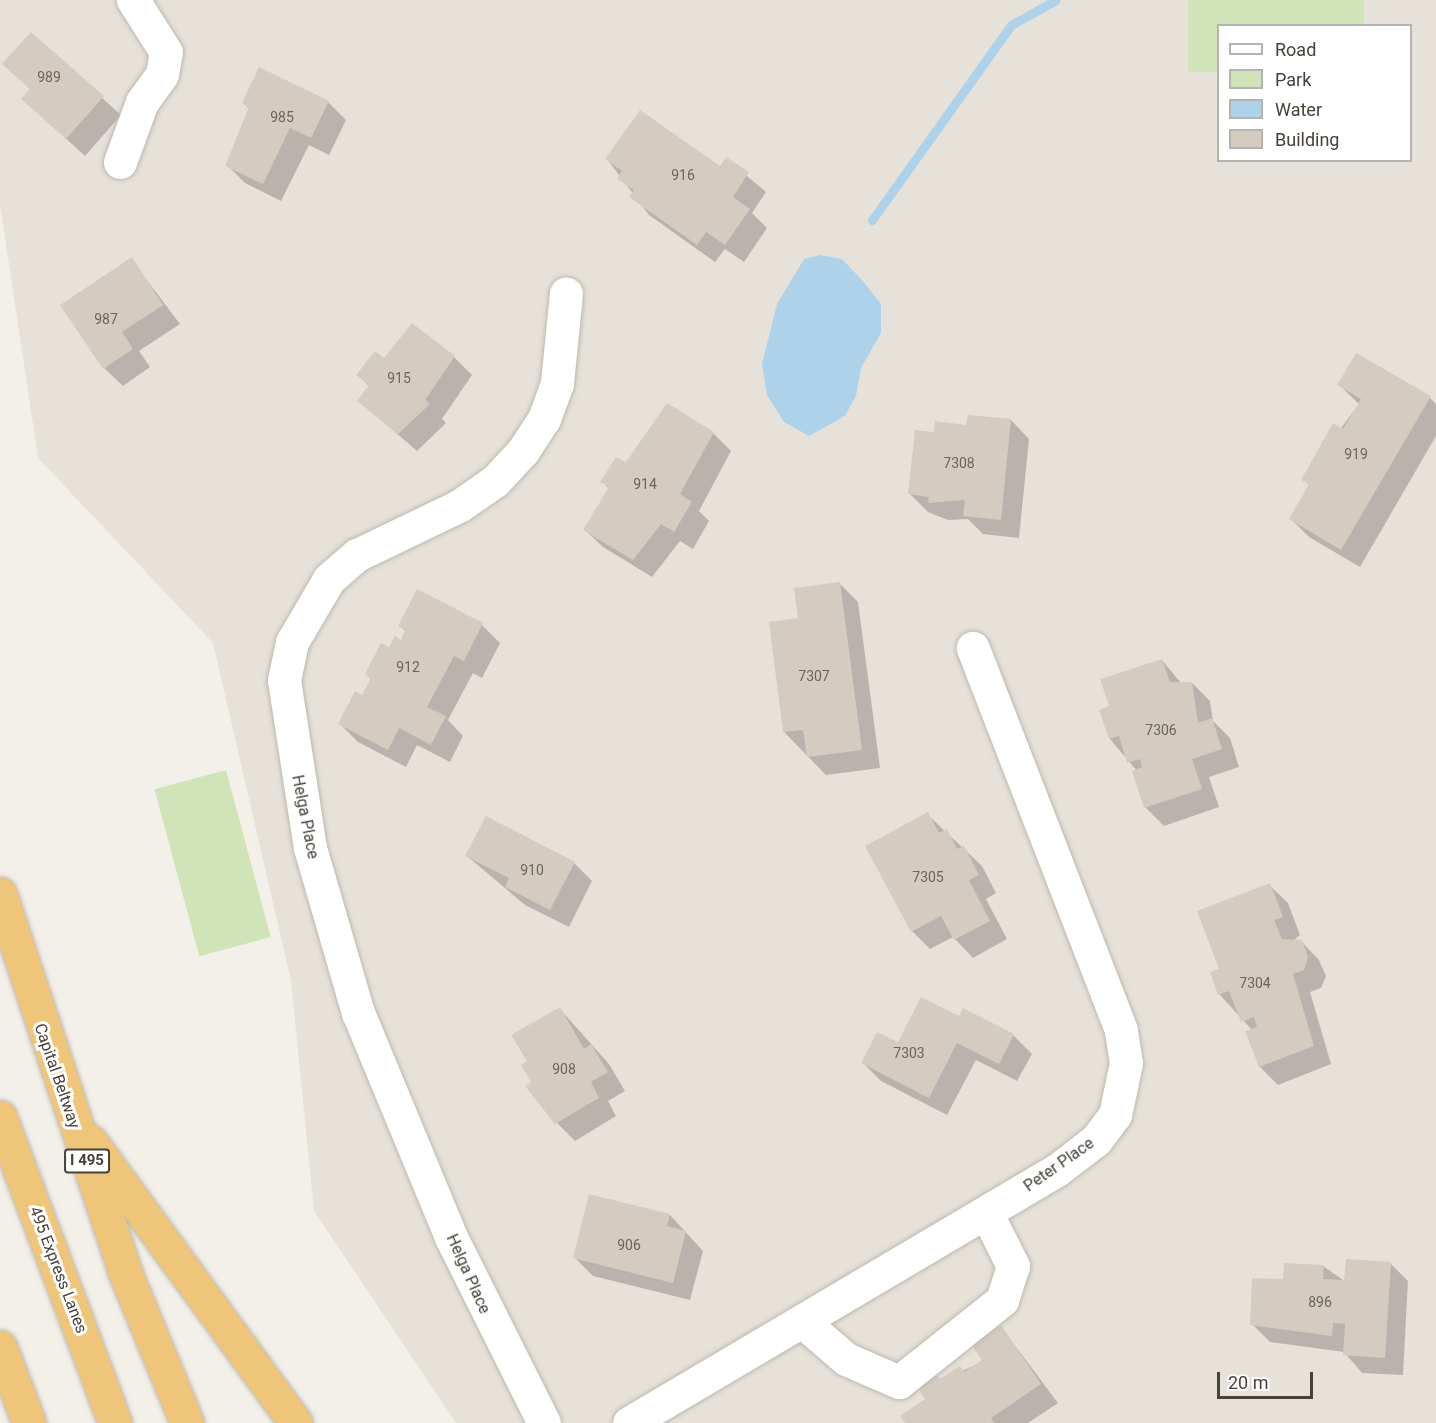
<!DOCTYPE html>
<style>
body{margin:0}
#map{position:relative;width:1436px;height:1423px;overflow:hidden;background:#f3f0ea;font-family:Roboto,sans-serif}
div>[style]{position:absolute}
.residential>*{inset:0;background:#e7e2d9}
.green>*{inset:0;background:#d1e3b8;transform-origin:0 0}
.water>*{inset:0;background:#aed2e9}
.shadow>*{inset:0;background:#0003}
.stream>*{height:9px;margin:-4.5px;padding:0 4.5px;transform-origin:4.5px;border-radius:4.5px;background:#aed2e9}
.building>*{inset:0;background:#d4ccc1}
.roads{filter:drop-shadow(0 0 2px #beb8ae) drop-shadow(0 0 2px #beb8ae)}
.minor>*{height:33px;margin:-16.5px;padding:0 16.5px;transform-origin:16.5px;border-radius:16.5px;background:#fff}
.highway>*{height:33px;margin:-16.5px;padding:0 16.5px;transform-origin:16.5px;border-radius:16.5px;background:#efc57a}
span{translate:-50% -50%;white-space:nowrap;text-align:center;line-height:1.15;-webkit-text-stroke:6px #fff;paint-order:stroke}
.number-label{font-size:14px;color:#6a645b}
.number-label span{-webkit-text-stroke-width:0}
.shield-label span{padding:2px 4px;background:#fff;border:2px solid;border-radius:4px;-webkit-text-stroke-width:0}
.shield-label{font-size:15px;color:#474139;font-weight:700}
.street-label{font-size:16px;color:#474139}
.legend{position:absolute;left:1217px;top:24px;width:195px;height:138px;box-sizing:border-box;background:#fff;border:2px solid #b5b3b0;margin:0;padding:8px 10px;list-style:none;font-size:18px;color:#474139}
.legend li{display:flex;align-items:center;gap:12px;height:30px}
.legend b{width:30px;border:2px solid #b5b3b0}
.scale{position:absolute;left:1217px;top:1372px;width:96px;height:27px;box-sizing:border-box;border:3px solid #474139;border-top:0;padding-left:8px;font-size:18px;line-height:21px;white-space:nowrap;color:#474139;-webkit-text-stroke:4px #fff;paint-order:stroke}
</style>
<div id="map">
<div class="residential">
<i style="clip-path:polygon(evenodd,0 0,1436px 0,1436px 1423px,456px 1423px,314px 1211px,291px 981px,213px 643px,38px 458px,0 204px,0 0,1218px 26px,1410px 26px,1410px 160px,1218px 160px,1218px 26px)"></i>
</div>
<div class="green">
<i style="clip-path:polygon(1188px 0,1364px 0,1364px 25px,1218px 26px,1218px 72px,1188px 72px)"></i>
<i style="left:226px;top:770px;width:173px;height:74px;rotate:75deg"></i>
</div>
<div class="water">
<i style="clip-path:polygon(820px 255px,842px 259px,862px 280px,881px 304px,881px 333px,861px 368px,856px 396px,845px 416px,809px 436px,784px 422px,767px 395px,762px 364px,777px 304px,804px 259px)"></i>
</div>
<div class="shadow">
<i style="clip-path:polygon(31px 34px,121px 115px,85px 156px,23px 99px,31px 90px,4px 64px)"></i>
<i style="clip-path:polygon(328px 102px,346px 120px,329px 155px,309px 145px,281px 201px,245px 183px,227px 165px,250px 109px,243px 103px)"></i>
<i style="clip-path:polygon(607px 159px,720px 168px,727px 159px,766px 192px,752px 213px,767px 228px,744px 262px,725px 249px,715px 262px,649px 215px)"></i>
<i style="clip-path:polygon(131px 259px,180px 324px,139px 351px,150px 367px,123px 386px,104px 368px)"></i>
<i style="clip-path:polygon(454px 357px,472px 375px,442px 419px,446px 423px,417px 451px,359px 401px,370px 387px,358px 375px,384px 360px)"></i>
<i style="clip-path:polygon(1339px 385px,1430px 398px,1436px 404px,1436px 436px,1360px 567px,1309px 537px,1291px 519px,1310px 486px,1303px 479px,1359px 404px)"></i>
<i style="clip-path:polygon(1011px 420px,1029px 439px,1019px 538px,983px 534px,968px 519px,948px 520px,928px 512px,910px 494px,935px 434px)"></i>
<i style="clip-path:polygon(713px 433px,731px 451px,699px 511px,709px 521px,693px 549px,680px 541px,652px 577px,603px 547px,584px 529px,609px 489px,602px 481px)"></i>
<i style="clip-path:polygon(840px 584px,858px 602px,880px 768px,826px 775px,784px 732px,799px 620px)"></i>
<i style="clip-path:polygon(482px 625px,500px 643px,482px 678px,473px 673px,448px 720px,463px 736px,450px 762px,417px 745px,406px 767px,358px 742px,340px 724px,363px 697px,372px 680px,366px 674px,401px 642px,406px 632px,400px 626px)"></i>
<i style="clip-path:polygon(1162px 660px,1181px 683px,1192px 683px,1210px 701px,1213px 721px,1230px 738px,1239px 767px,1209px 777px,1219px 807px,1164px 826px,1146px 808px,1137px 771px,1110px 739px,1111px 707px)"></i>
<i style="clip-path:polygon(927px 814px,982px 866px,996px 893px,986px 899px,1007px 939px,973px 958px,953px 937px,930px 949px,912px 931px)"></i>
<i style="clip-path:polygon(467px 856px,574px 863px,592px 881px,569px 927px,525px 905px)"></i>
<i style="clip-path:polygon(1269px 885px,1288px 903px,1300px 935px,1293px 941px,1301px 941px,1319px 960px,1326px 976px,1321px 988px,1310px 992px,1331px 1064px,1278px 1085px,1260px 1067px,1252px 1030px,1220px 995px,1212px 973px,1221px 970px)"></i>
<i style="clip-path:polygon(559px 1008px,609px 1064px,625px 1091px,608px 1101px,616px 1116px,575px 1141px,557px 1123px,533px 1082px,529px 1062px)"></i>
<i style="clip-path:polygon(964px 1010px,1014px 1036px,1032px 1054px,1017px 1081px,976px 1060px,947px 1115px,881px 1081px,863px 1063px,960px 1018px)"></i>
<i style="clip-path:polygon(670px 1215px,703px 1251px,690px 1300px,593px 1276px,575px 1258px)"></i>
<i style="clip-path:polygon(1390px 1263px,1408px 1281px,1403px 1375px,1362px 1373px,1344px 1352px,1270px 1342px,1252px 1324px,1284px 1281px,1323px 1266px,1346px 1282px)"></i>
<i style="clip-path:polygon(1001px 1327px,1058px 1403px,1028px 1423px,907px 1423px,940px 1381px,984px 1361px)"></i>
</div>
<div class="stream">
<i style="left:872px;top:220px;width:239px;rotate:-54.5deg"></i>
<i style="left:1011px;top:25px;width:51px;rotate:-29.1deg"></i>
</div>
<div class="building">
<i style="clip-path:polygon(31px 32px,104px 96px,66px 139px,21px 99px,30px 89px,2px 64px)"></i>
<i style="clip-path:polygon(259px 67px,329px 101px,311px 138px,290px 128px,263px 184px,225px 166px,249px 107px,242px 103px)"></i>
<i style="clip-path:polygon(640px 110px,720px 166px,726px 157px,749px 172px,733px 197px,750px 209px,725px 245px,706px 232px,697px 245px,629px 197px,634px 190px,617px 179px,622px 171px,605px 159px)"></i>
<i style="clip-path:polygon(132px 257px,163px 305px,122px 332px,133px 349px,103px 369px,60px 305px)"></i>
<i style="clip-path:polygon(412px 323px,455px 356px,425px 400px,430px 404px,398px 434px,357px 401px,369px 385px,356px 375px,375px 351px,384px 358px)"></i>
<i style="clip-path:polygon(1356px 353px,1431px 396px,1341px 550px,1289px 519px,1309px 484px,1301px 480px,1333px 423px,1343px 429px,1361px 399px,1337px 385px)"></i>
<i style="clip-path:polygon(667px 403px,714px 432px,680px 494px,692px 502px,674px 532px,661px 524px,633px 560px,583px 530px,609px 487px,600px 482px,616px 457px,626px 462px)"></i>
<i style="clip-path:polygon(968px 415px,1011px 419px,1001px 520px,963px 516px,965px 500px,928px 503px,929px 497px,908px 494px,915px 430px,934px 432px,935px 421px,966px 425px)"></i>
<i style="clip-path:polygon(840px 582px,862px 750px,807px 757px,803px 730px,783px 732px,769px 622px,798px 618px,794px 588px)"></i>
<i style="clip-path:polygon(417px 589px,483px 623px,464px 661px,454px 656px,427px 707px,446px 716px,431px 745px,399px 728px,388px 750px,338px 724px,355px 691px,362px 695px,371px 678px,365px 674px,381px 643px,389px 647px,395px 636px,401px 640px,405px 630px,398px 626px)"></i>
<i style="clip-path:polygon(1162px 659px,1170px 682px,1192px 682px,1198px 723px,1212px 718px,1222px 749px,1192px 759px,1202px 789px,1144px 808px,1132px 771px,1142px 767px,1140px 759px,1127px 763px,1119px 736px,1109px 739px,1099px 710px,1109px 706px,1100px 679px)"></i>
<i style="clip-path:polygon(928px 812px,939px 833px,947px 829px,957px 849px,964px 846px,979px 875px,969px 880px,990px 921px,954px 940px,941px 916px,911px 932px,865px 846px)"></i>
<i style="clip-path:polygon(486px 816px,575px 862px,550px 910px,505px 887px,509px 878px,465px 856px)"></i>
<i style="clip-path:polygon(1270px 883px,1283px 917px,1274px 920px,1282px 939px,1302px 940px,1308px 957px,1304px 970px,1293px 974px,1314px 1046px,1259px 1067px,1245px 1031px,1257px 1027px,1254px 1017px,1241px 1022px,1229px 991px,1218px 995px,1210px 972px,1219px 969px,1197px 911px)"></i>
<i style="clip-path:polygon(921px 997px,959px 1016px,963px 1008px,1014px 1034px,999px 1064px,957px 1043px,929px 1098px,861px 1063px,877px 1032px,898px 1042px)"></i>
<i style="clip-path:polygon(560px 1007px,584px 1049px,591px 1044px,608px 1072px,591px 1082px,599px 1098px,555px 1124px,525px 1086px,531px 1082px,521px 1065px,527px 1061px,511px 1035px)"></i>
<i style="clip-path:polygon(589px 1194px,670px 1214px,667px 1226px,686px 1231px,673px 1283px,573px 1258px)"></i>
<i style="clip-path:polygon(1346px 1259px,1391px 1262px,1385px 1358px,1343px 1355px,1345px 1324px,1333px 1323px,1332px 1336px,1250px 1325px,1252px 1278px,1283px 1279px,1284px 1263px,1324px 1265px,1323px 1279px,1344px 1280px)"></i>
<i style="clip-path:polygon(1001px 1325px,1041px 1384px,991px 1418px,994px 1423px,905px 1423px,900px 1416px,925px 1399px,918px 1388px,937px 1375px,940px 1379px,960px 1366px,964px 1372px,982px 1360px,971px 1345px)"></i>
</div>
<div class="roads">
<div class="minor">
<i style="left:120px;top:162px;width:64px;rotate:-69.9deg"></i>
<i style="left:142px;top:102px;width:34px;rotate:-54deg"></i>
<i style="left:162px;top:74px;width:22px;rotate:-80deg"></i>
<i style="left:166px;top:52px;width:62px;rotate:-122.4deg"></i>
<i style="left:803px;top:1322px;width:57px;rotate:40.7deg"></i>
<i style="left:846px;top:1359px;width:58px;rotate:23.5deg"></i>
<i style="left:899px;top:1382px;width:132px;rotate:-38.5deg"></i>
<i style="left:1002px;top:1300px;width:36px;rotate:-72deg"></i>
<i style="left:1013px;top:1266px;width:60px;rotate:-116.6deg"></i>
<i style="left:544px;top:1423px;width:208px;rotate:-116.6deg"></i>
<i style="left:451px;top:1237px;width:243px;rotate:-112.5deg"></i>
<i style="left:358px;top:1013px;width:172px;rotate:-106.2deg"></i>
<i style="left:310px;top:848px;width:170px;rotate:-98.8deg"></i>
<i style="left:284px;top:680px;width:39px;rotate:-78deg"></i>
<i style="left:292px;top:642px;width:73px;rotate:-59.6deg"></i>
<i style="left:329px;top:579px;width:37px;rotate:-41deg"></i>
<i style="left:357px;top:555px;width:113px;rotate:-25.7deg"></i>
<i style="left:459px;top:506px;width:44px;rotate:-34.8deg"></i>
<i style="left:495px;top:481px;width:41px;rotate:-47deg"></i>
<i style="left:523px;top:451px;width:38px;rotate:-57deg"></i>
<i style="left:544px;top:419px;width:38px;rotate:-70deg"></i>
<i style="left:557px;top:383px;width:90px;rotate:-84.3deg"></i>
<i style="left:629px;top:1423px;width:497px;rotate:-30.6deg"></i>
<i style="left:1057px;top:1170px;width:49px;rotate:-37.6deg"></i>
<i style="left:1096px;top:1140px;width:31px;rotate:-53deg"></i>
<i style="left:1115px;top:1115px;width:53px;rotate:-78.1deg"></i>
<i style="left:1126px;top:1063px;width:33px;rotate:-99deg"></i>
<i style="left:1121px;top:1030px;width:410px;rotate:-111.2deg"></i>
</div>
<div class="highway">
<i style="left:0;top:894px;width:396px;rotate:71.7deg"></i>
<i style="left:124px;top:1270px;width:165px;rotate:67.6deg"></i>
<i style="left:0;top:1117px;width:327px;rotate:69.4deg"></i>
<i style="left:90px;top:1141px;width:349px;rotate:53.9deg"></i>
<i style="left:0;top:1347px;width:81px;rotate:69.1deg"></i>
</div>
</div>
<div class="number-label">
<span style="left:49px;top:77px">989</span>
<span style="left:282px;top:117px">985</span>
<span style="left:683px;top:175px">916</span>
<span style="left:106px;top:319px">987</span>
<span style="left:399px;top:378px">915</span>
<span style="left:1356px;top:454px">919</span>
<span style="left:959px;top:463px">7308</span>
<span style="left:645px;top:484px">914</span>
<span style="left:408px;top:667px">912</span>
<span style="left:814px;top:676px">7307</span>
<span style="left:1161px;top:730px">7306</span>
<span style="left:532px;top:870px">910</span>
<span style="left:928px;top:877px">7305</span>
<span style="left:1255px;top:983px">7304</span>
<span style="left:909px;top:1053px">7303</span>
<span style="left:564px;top:1069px">908</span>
<span style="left:629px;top:1245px">906</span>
<span style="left:1320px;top:1302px">896</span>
</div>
<div class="shield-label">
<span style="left:87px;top:1161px">I 495</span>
</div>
<div class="street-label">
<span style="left:305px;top:817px;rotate:79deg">Helga Place</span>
<span style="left:57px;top:1076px;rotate:71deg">Capital Beltway</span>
<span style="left:1059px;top:1165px;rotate:-35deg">Peter Place</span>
<span style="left:58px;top:1270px;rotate:69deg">495 Express Lanes</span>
<span style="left:468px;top:1274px;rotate:66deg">Helga Place</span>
</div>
<ul class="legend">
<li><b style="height:8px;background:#fff"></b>Road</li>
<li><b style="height:16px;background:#d1e3b8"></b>Park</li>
<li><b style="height:16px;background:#aed2e9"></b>Water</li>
<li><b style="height:16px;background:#d4ccc1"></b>Building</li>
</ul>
<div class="scale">20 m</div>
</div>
